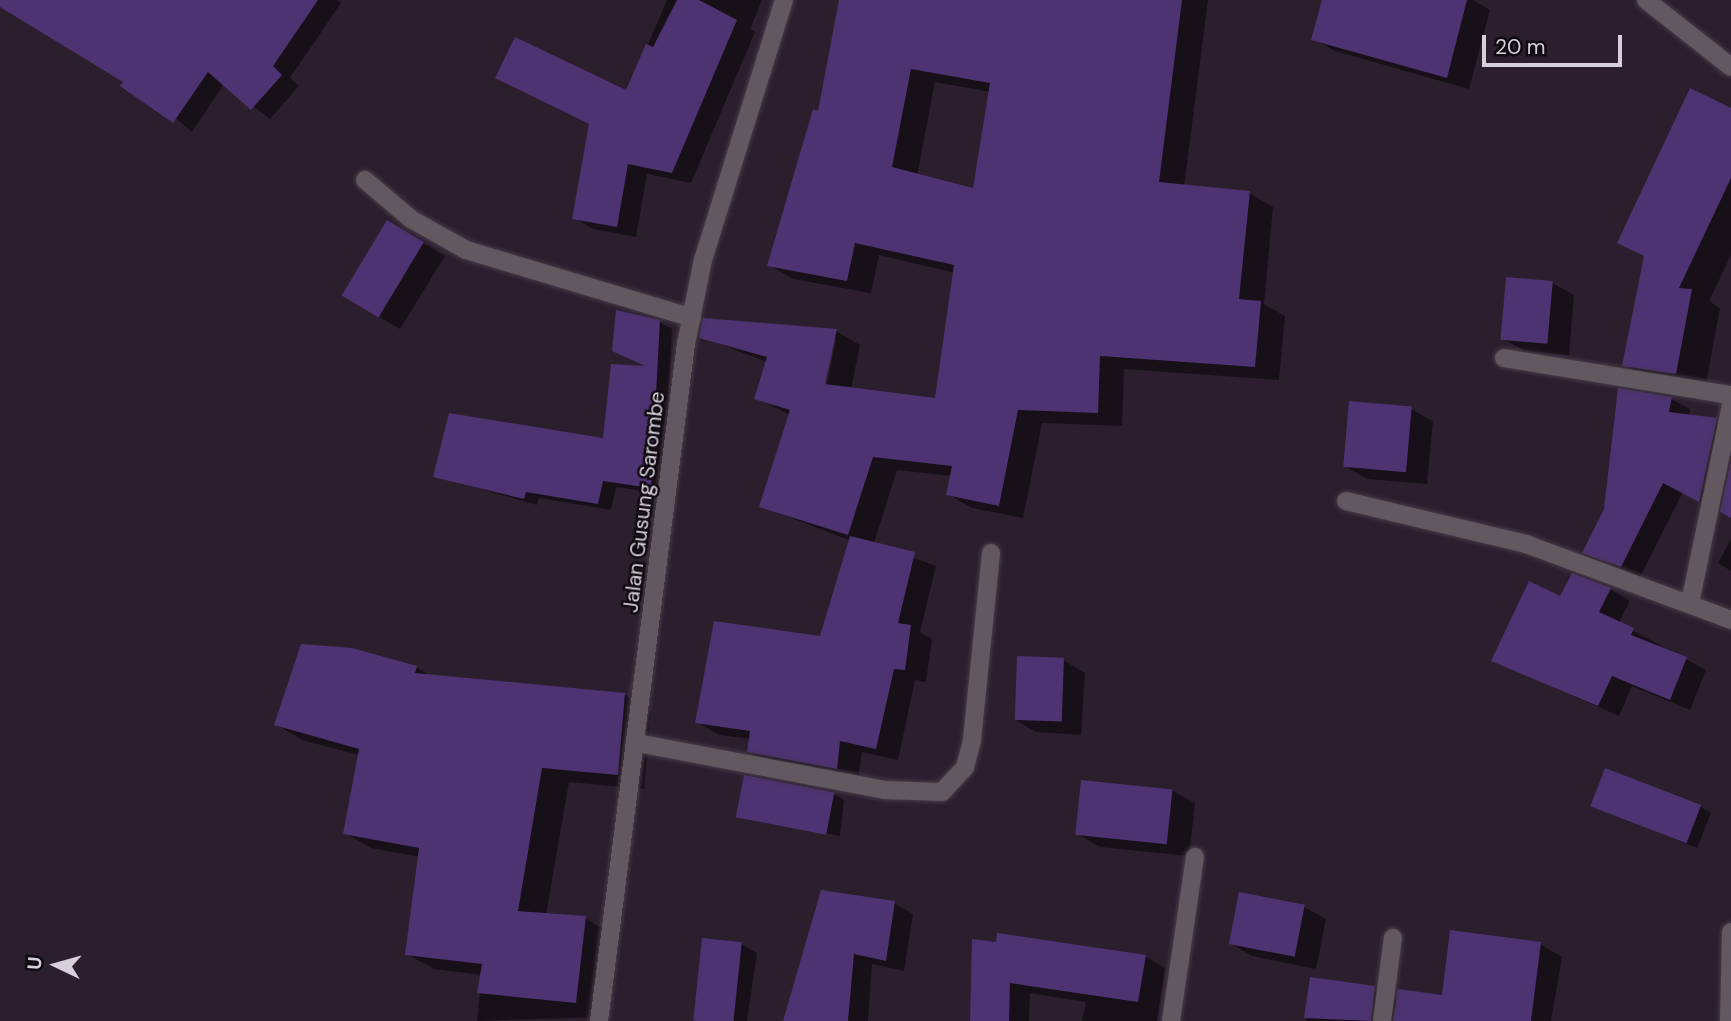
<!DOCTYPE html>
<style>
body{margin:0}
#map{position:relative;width:1731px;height:1021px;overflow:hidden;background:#2b1f2e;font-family:"DM Sans",sans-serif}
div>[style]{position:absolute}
.shadow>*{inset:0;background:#0007}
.building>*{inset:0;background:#4d3371;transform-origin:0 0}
.roads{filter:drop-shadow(0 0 2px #473b49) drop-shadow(0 0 2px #473b49)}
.street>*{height:18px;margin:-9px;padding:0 9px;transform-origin:9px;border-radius:9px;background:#61595f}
span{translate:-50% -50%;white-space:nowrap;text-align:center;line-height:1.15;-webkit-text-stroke:5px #100b12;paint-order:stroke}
.street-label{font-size:21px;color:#d7cfd9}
.north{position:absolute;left:21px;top:930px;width:70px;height:70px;-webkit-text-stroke:5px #100b12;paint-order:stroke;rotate:275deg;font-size:19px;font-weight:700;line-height:28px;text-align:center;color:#d7cfd9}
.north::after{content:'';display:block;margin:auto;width:24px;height:32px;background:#d7cfd9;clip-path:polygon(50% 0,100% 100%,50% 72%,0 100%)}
.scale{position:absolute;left:1482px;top:35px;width:140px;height:32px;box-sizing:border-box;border:4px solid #d7cfd9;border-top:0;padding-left:9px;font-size:21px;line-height:24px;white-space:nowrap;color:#d7cfd9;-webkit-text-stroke:5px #100b12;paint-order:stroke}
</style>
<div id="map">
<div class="shadow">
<i style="clip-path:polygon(36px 0,337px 0,341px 3px,290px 78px,299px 86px,270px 119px,224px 84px,192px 132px)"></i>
<i style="clip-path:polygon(667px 0,762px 0,750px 29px,755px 32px,691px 183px,647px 174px,636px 237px,593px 229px,574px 218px,591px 125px,498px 78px,627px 93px)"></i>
<i style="clip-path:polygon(evenodd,840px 0,1208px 0,1184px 187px,1249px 193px,1273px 207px,1264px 304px,1285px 316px,1279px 380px,1124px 369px,1122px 426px,1042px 423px,1023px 518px,972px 508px,948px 494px,951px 476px,897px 470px,874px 543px,936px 566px,920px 632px,932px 639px,926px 682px,915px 680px,898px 760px,862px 752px,858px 781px,771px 764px,749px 751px,751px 739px,719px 735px,697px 722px,821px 638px,851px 541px,761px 506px,790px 415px,756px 398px,767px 362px,701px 337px,836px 331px,860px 345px,851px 389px,936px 400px,955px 273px,879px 255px,871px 293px,793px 279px,769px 265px,820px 113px,840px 0,935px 82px,991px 92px,975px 190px,917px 176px,935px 82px,840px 0,833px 340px,836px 340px,825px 393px,822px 392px,833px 340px)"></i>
<i style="clip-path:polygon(1324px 0,1473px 0,1490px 10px,1469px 89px,1335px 51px,1313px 39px)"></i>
<i style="clip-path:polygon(1731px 110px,1731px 255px,1709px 301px,1720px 308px,1705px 390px,1653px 381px,1624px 365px,1645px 257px,1619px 242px)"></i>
<i style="clip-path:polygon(409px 235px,445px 256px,400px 329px,379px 317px)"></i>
<i style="clip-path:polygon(1552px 283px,1574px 295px,1569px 355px,1525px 351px,1503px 339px)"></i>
<i style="clip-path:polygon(659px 322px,672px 329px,664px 494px,616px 487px,611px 510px,539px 498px,537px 505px,435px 476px,605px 440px,648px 367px,614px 351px)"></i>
<i style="clip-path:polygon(1671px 399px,1690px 409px,1689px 416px,1731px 428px,1731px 449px,1718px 511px,1683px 492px,1640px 577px,1584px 552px)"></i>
<i style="clip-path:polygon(1411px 409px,1433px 421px,1427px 484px,1367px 479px,1345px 466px)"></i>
<i style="clip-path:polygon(1731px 539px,1731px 571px,1718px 563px)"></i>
<i style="clip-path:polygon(1610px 589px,1630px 601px,1619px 623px,1706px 670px,1690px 710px,1632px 686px,1619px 716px,1494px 661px,1561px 598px)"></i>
<i style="clip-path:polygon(1063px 660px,1085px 673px,1081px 735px,1036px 732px,1014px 719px)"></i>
<i style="clip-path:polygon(416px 667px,432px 677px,625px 695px,651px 711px,644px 789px,569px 782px,546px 915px,585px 918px,612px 934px,602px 1017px,477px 1021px,482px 975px,434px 969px,407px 954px,420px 857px,371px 848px,345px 833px,359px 755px,302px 740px,276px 724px)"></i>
<i style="clip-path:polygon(1173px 791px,1195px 803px,1189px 856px,1100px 847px,1078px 834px)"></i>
<i style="clip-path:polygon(833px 794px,844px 800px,840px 836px,741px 817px)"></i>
<i style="clip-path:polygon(1591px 805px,1700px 806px,1711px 813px,1697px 848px)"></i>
<i style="clip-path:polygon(894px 903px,913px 914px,904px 971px,872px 964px,868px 1021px,784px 1021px)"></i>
<i style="clip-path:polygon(1304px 907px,1326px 919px,1316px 969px,1252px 956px,1230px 943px)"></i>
<i style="clip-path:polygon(974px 941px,1145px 956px,1165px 968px,1157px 1021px,1082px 1021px,1086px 1002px,1030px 993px,1029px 1021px,972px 1021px)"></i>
<i style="clip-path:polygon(741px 944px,757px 953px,747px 1021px,694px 1021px)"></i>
<i style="clip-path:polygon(1540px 944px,1562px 957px,1551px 1021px,1306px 1021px,1312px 979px,1375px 987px,1397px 1000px,1444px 997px)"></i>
</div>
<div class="building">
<i style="clip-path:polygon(0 0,318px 0,273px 66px,282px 75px,251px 110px,208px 72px,173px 123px,120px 86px,123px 82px,0 7px)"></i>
<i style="clip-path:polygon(677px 0,699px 0,737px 20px,672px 173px,628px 164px,617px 227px,572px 219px,589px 124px,495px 78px,515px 37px,626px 90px,646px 44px,653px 47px)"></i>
<i style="clip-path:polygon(evenodd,839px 0,1182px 0,1159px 182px,1250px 191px,1239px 299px,1261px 301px,1255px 367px,1100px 356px,1098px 413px,1018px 410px,999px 506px,946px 495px,952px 466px,873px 457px,848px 535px,759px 507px,790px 410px,754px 399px,767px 357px,699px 338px,703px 318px,837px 329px,825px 384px,935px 398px,954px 265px,855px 243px,847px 281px,767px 266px,813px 109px,818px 111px,839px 0,911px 69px,990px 83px,973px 188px,892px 167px,911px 69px)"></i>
<i style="clip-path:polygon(1322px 0,1467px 0,1447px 78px,1311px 40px)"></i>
<i style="clip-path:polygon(1690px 88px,1731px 108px,1731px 178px,1679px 288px,1692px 289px,1676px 374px,1622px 366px,1644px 256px,1617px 243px)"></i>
<i style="left:387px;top:220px;width:43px;height:88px;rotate:31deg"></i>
<i style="left:1506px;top:277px;width:47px;height:63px;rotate:5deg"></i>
<i style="clip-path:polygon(616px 310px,660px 320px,651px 488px,603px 481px,598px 504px,526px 492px,524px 499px,433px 477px,449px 413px,603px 438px,611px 364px,645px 366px,612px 351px)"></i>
<i style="clip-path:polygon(1618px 388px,1672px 397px,1669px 412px,1717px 418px,1699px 502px,1663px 483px,1621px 567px,1582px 553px,1604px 509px)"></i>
<i style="left:1349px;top:401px;width:63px;height:66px;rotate:5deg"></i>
<i style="clip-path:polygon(1731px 461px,1731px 518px,1720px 512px)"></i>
<i style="clip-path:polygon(850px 536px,915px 552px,898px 623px,911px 625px,905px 670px,894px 669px,876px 749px,840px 741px,837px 769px,747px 752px,750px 731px,695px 723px,714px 621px,820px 636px)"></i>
<i style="clip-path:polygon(1572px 573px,1611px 588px,1599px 612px,1634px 628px,1631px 635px,1687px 657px,1670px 700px,1612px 676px,1598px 706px,1491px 661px,1529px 581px,1560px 596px)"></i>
<i style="clip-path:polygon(301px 644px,352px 648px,417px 666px,415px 673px,625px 693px,618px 775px,542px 768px,518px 911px,586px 916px,576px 1003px,477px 993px,482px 964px,405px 955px,419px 848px,343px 834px,359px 749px,274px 725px)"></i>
<i style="left:1017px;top:656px;width:47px;height:64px;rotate:2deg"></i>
<i style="left:1605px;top:768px;width:103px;height:41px;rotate:21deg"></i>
<i style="left:744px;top:775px;width:92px;height:43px;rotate:11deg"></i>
<i style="left:1081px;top:780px;width:92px;height:55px;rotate:6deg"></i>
<i style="clip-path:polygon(821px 890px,895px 901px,886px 961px,854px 954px,848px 1021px,783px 1021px)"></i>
<i style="left:1239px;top:892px;width:67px;height:53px;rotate:11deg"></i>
<i style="clip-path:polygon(1450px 930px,1541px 942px,1531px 1021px,1393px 1021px,1398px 989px,1442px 995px)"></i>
<i style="clip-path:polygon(997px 933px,1146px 955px,1138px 1002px,1010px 983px,1009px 1021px,970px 1021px,972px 939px,996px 942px)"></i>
<i style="left:702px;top:938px;width:40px;height:83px;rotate:6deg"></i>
<i style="clip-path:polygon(1310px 977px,1375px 986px,1371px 1021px,1304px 1018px)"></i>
</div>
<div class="roads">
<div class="street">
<i style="left:1646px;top:0;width:108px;rotate:38.2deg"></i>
<i style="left:365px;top:180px;width:60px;rotate:40.3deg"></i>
<i style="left:411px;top:219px;width:63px;rotate:29.4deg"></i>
<i style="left:466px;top:250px;width:236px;rotate:16.7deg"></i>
<i style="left:1504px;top:358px;width:230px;rotate:9.3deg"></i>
<i style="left:1346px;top:501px;width:185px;rotate:13.4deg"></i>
<i style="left:1526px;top:544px;width:219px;rotate:20.3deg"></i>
<i style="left:1690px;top:603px;width:202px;rotate:-78.3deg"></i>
<i style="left:637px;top:743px;width:252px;rotate:10.7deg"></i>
<i style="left:885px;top:790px;width:57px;rotate:2deg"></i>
<i style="left:942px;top:792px;width:34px;rotate:-47deg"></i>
<i style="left:965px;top:767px;width:28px;rotate:-75deg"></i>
<i style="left:972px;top:740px;width:188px;rotate:-84.2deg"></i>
<i style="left:599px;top:1021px;width:683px;rotate:-82.68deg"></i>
<i style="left:686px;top:344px;width:86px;rotate:-78.6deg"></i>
<i style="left:703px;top:260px;width:272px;rotate:-72.7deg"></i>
<i style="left:1171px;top:1021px;width:166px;rotate:-81.7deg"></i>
<i style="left:1382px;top:1021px;width:84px;rotate:-82.5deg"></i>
<i style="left:1729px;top:1021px;width:89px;rotate:-88.7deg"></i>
</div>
</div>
<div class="street-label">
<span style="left:644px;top:502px;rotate:-83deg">Jalan Gusung Sarombe</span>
</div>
<div class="north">U</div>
<div class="scale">20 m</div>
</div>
